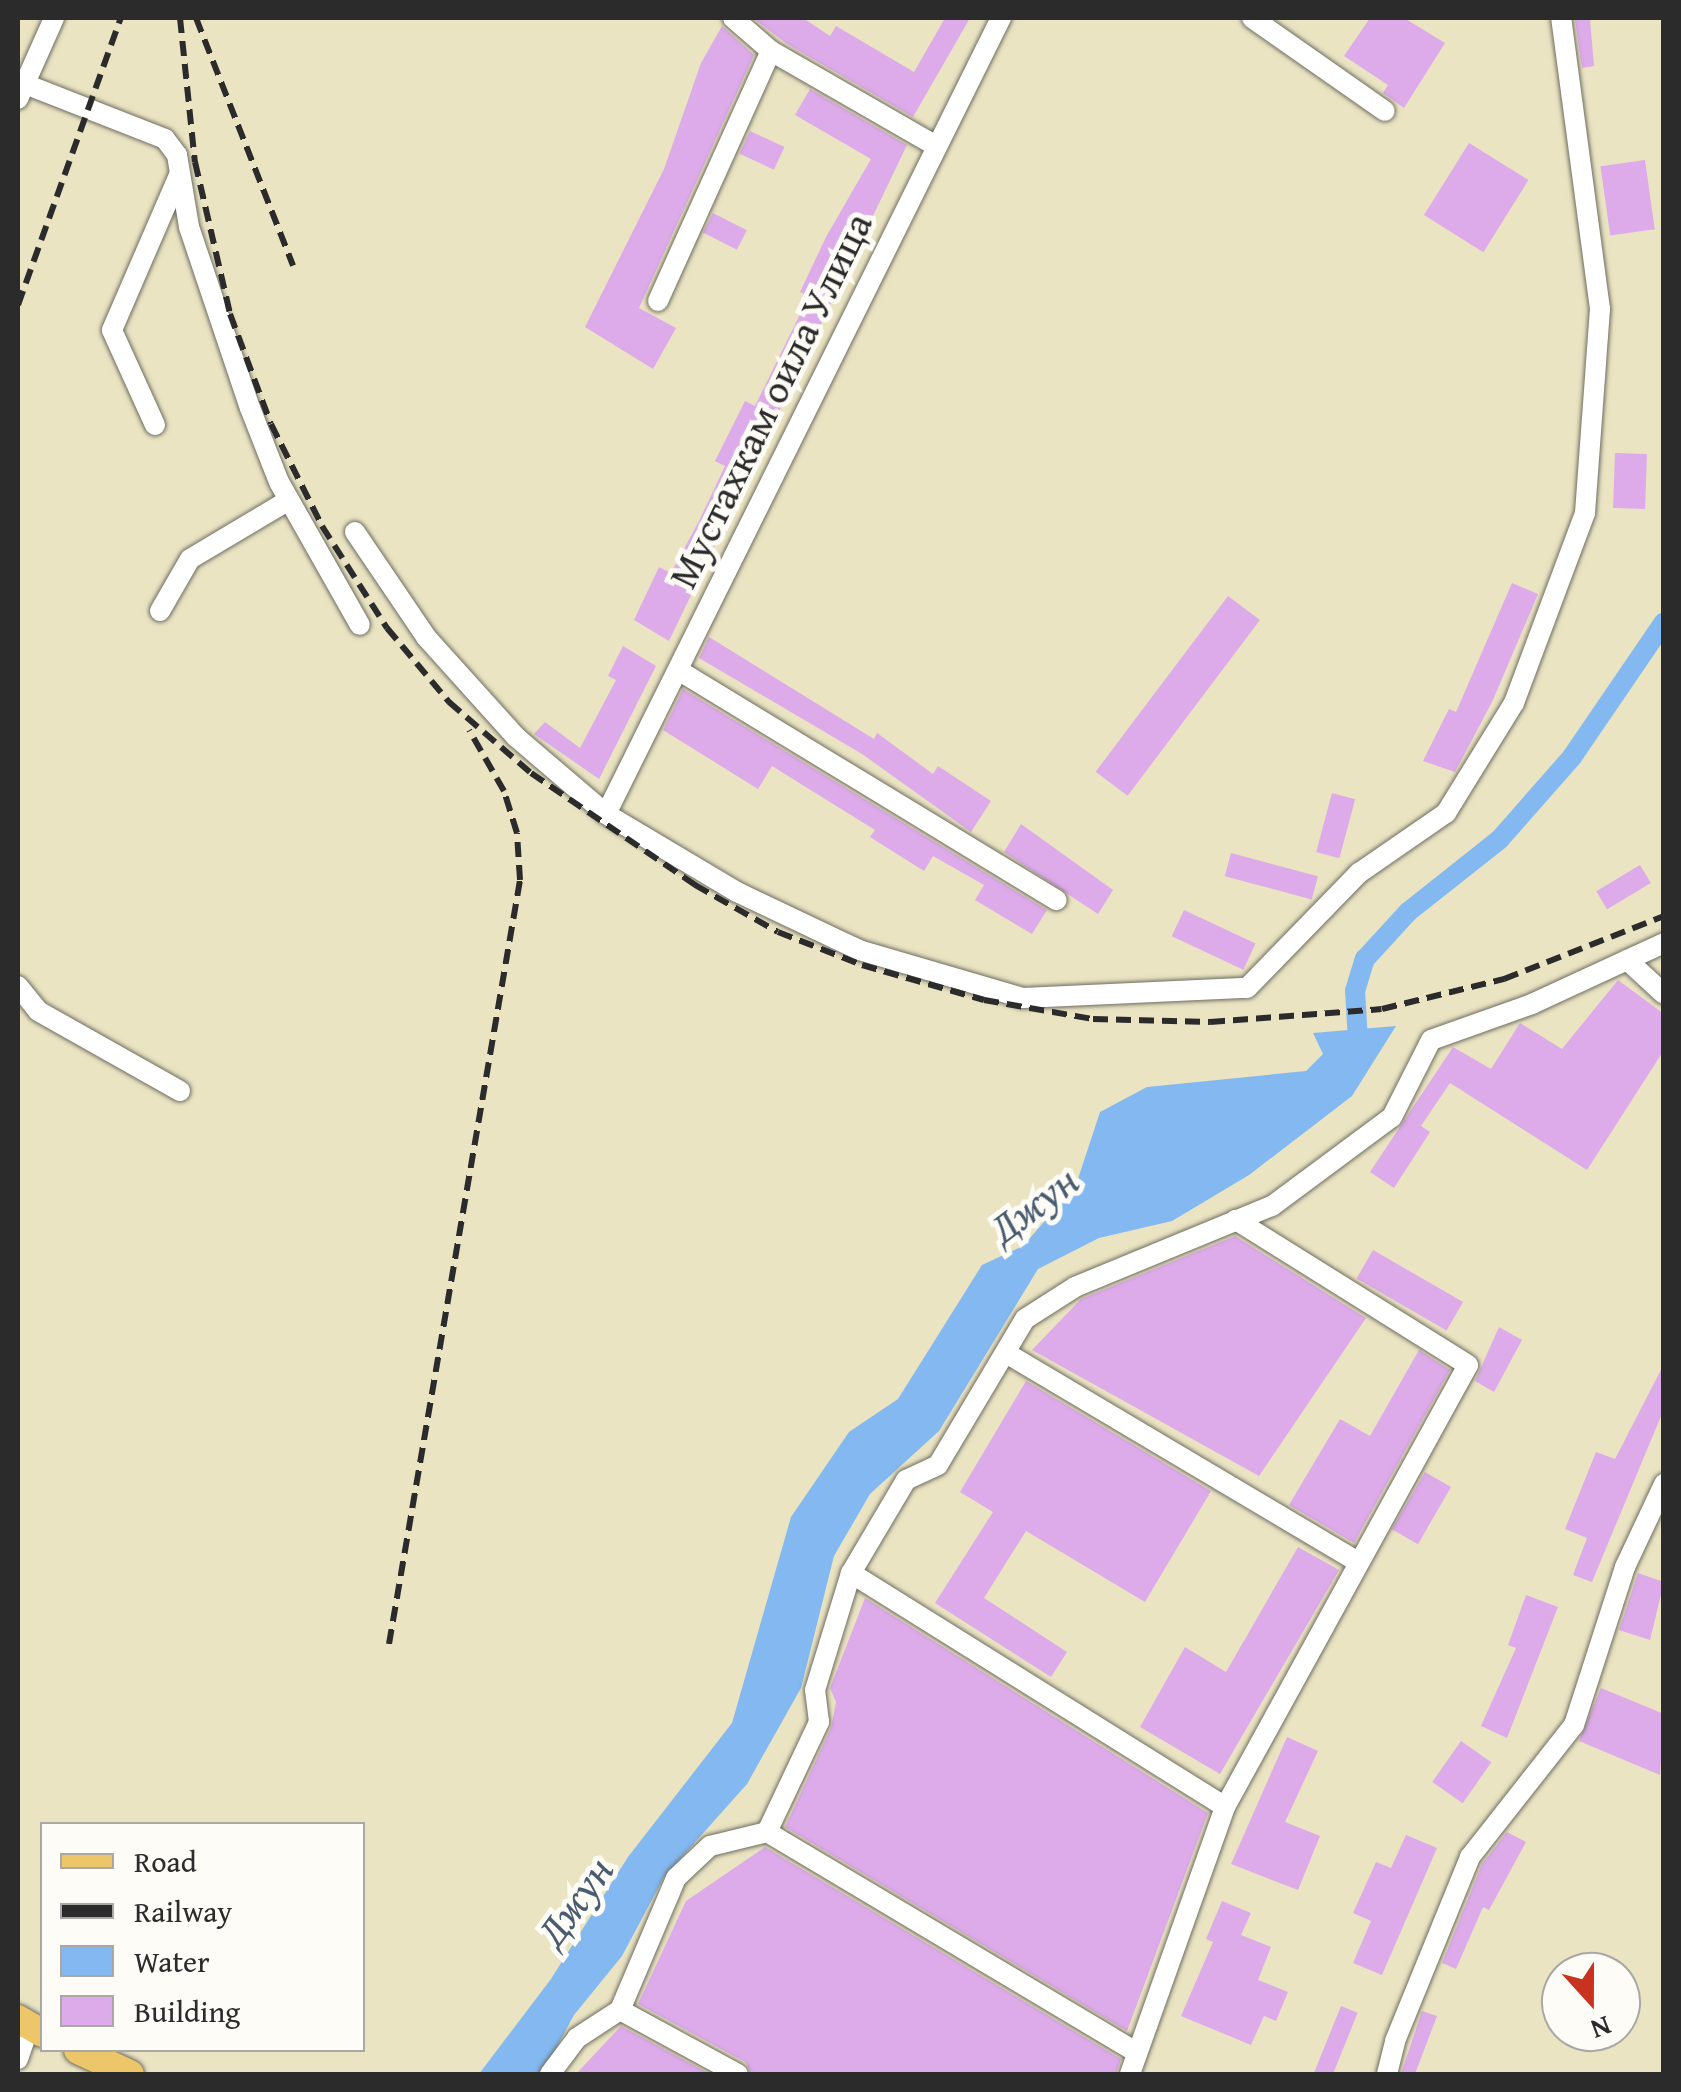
<!DOCTYPE html>
<meta charset="utf-8">
<style>
body{margin:0}
#map{position:relative;width:1681px;height:2092px;overflow:hidden;background:#eae4c3;font-family:"Gentium Book Plus",serif}
div>[style]{position:absolute}
.water>*{inset:0;background:#83b8f1}
.canal>*{height:20px;margin:-10px;padding:0 10px;transform-origin:10px;border-radius:10px;background:#83b8f1}
.building>*{inset:0;background:#ddabe9;transform-origin:0 0}
.roads{filter:drop-shadow(0 0 2px #6e6c60) drop-shadow(0 0 2px #6e6c60)}
.minor>*{height:20px;margin:-10px;padding:0 10px;transform-origin:10px;border-radius:10px;background:#fff}
.major>*{height:28px;margin:-14px;padding:0 14px;transform-origin:14px;border-radius:14px;background:#ecc669}
.rail>*{height:6px;margin-top:-3px;transform-origin:0;background:repeating-linear-gradient(90deg,#2b2b2b 0 15px,transparent 0 23px)}
span{translate:-50% -50%;white-space:nowrap;text-align:center;line-height:1.15;-webkit-text-stroke:10px #fdfcf7;paint-order:stroke}
.street-label{font-size:40px;color:#2b2b2b}
.water-label{font-size:42px;color:#4a5c70;font-style:italic}
.frame{position:absolute;inset:0;border:20px solid #2b2b2b;pointer-events:none}
.legend{position:absolute;left:40px;top:1822px;width:325px;height:230px;box-sizing:border-box;background:#fdfcf7;border:2px solid #a9a8a5;margin:0;padding:12px 18px;list-style:none;font-size:30px;color:#2b2b2b}
.legend li{display:flex;align-items:center;gap:20px;height:50px}
.legend b{width:50px;border:2px solid #a9a8a5}
.north{position:absolute;left:1541px;top:1952px;width:100px;height:100px;box-sizing:border-box;background:#fdfcf7;border:2px solid #a9a8a5;border-radius:50%;rotate:159deg;font-size:28px;font-weight:700;line-height:40px;text-align:center;color:#2b2b2b}
.north::after{content:'';display:block;margin:auto;width:35px;height:45px;background:#c8321e;clip-path:polygon(50% 0,100% 100%,50% 72%,0 100%)}
</style>
<div id="map">
<div class="water">
<i style="clip-path:polygon(1396px 1026px,1352px 1096px,1249px 1175px,1172px 1221px,1099px 1238px,1038px 1269px,939px 1431px,870px 1494px,834px 1556px,801px 1688px,747px 1784px,664px 1877px,622px 1956px,574px 2015px,542px 2074px,479px 2074px,551px 1979px,628px 1857px,732px 1723px,791px 1517px,849px 1432px,898px 1399px,982px 1265px,1023px 1246px,1076px 1185px,1100px 1112px,1147px 1087px,1306px 1071px,1323px 1054px,1313px 1033px)"></i>
</div>
<div class="canal">
<i style="left:1351px;top:1055px;width:16px;rotate:-63deg"></i>
<i style="left:1358px;top:1041px;width:50px;rotate:-93.4deg"></i>
<i style="left:1355px;top:991px;width:34px;rotate:-73deg"></i>
<i style="left:1365px;top:959px;width:64px;rotate:-47.5deg"></i>
<i style="left:1408px;top:912px;width:117px;rotate:-38.4deg"></i>
<i style="left:1500px;top:839px;width:109px;rotate:-48.7deg"></i>
<i style="left:1572px;top:757px;width:163px;rotate:-55.7deg"></i>
</div>
<div class="building">
<i style="clip-path:polygon(753px 18px,803px 18px,830px 36px,836px 26px,914px 72px,945px 18px,970px 18px,913px 117px,787px 44px)"></i>
<i style="clip-path:polygon(1370px 18px,1404px 18px,1445px 43px,1404px 108px,1383px 93px,1388px 85px,1344px 56px)"></i>
<i style="clip-path:polygon(1590px 19px,1594px 66px,1582px 68px,1575px 20px)"></i>
<i style="clip-path:polygon(722px 26px,754px 55px,639px 308px,676px 328px,653px 369px,585px 327px,664px 169px,701px 63px)"></i>
<i style="clip-path:polygon(810px 89px,907px 145px,669px 641px,634px 620px,659px 567px,671px 573px,699px 521px,725px 466px,715px 461px,745px 401px,755px 406px,809px 296px,800px 292px,826px 237px,871px 159px,795px 115px)"></i>
<i style="left:750px;top:131px;width:38px;height:25px;rotate:25deg"></i>
<i style="left:1469px;top:143px;width:70px;height:85px;rotate:32deg"></i>
<i style="left:1645px;top:160px;width:70px;height:45px;rotate:82deg"></i>
<i style="left:713px;top:213px;width:38px;height:22px;rotate:27deg"></i>
<i style="left:1615px;top:453px;width:32px;height:55px;rotate:2deg"></i>
<i style="clip-path:polygon(1512px 583px,1538px 594px,1493px 700px,1455px 772px,1423px 761px,1449px 709px,1456px 712px)"></i>
<i style="left:1228px;top:596px;width:40px;height:220px;rotate:37deg"></i>
<i style="clip-path:polygon(709px 637px,874px 739px,877px 733px,933px 774px,938px 766px,991px 801px,971px 832px,862px 754px,699px 658px)"></i>
<i style="clip-path:polygon(623px 646px,656px 666px,599px 779px,534px 734px,545px 722px,580px 748px,616px 680px,608px 676px)"></i>
<i style="clip-path:polygon(683px 689px,1047px 910px,1032px 934px,975px 900px,984px 885px,933px 856px,924px 871px,870px 837px,875px 830px,772px 766px,758px 789px,663px 730px)"></i>
<i style="left:1332px;top:793px;width:24px;height:61px;rotate:15deg"></i>
<i style="clip-path:polygon(1021px 824px,1113px 890px,1098px 914px,1004px 852px)"></i>
<i style="left:1231px;top:853px;width:90px;height:24px;rotate:15deg"></i>
<i style="left:1640px;top:865px;width:21px;height:51px;rotate:59deg"></i>
<i style="left:1184px;top:910px;width:79px;height:29px;rotate:25deg"></i>
<i style="clip-path:polygon(1618px 980px,1664px 1014px,1664px 1050px,1587px 1170px,1450px 1083px,1421px 1126px,1430px 1132px,1394px 1188px,1370px 1172px,1453px 1047px,1491px 1069px,1520px 1023px,1562px 1049px)"></i>
<i style="clip-path:polygon(1235px 1236px,1366px 1318px,1259px 1476px,1032px 1350px,1081px 1299px)"></i>
<i style="left:1373px;top:1250px;width:104px;height:33px;rotate:30deg"></i>
<i style="clip-path:polygon(1499px 1327px,1522px 1340px,1494px 1392px,1475px 1381px)"></i>
<i style="clip-path:polygon(1419px 1350px,1450px 1370px,1354px 1543px,1289px 1505px,1340px 1419px,1370px 1436px)"></i>
<i style="clip-path:polygon(1664px 1364px,1664px 1409px,1592px 1582px,1573px 1575px,1587px 1538px,1565px 1529px,1596px 1452px,1615px 1459px)"></i>
<i style="clip-path:polygon(1026px 1381px,1211px 1491px,1145px 1602px,1026px 1531px,984px 1598px,1067px 1652px,1051px 1677px,935px 1603px,993px 1512px,960px 1492px)"></i>
<i style="left:1425px;top:1472px;width:30px;height:66px;rotate:30deg"></i>
<i style="clip-path:polygon(1298px 1547px,1339px 1570px,1220px 1774px,1140px 1727px,1185px 1647px,1226px 1672px)"></i>
<i style="clip-path:polygon(1638px 1573px,1664px 1582px,1650px 1640px,1619px 1630px)"></i>
<i style="clip-path:polygon(1526px 1595px,1558px 1607px,1507px 1738px,1481px 1726px,1516px 1648px,1508px 1645px)"></i>
<i style="clip-path:polygon(865px 1598px,1208px 1813px,1127px 2031px,785px 1827px,831px 1728px,836px 1702px,830px 1688px)"></i>
<i style="clip-path:polygon(1601px 1688px,1664px 1714px,1660px 1775px,1579px 1741px)"></i>
<i style="clip-path:polygon(1287px 1737px,1318px 1751px,1285px 1822px,1320px 1836px,1298px 1890px,1231px 1864px)"></i>
<i style="left:1461px;top:1741px;width:37px;height:50px;rotate:35deg"></i>
<i style="clip-path:polygon(1507px 1832px,1526px 1842px,1489px 1910px,1483px 1907px,1456px 1969px,1442px 1963px,1482px 1864px)"></i>
<i style="clip-path:polygon(1406px 1835px,1437px 1848px,1382px 1975px,1353px 1963px,1371px 1921px,1353px 1913px,1376px 1862px,1391px 1868px)"></i>
<i style="clip-path:polygon(765px 1847px,1121px 2059px,1116px 2074px,752px 2074px,745px 2062px,638px 2004px,686px 1901px)"></i>
<i style="clip-path:polygon(1222px 1901px,1251px 1913px,1241px 1935px,1271px 1947px,1258px 1980px,1288px 1992px,1276px 2021px,1264px 2016px,1251px 2045px,1181px 2016px,1213px 1942px,1206px 1939px)"></i>
<i style="left:1341px;top:2006px;width:18px;height:75px;rotate:22deg"></i>
<i style="clip-path:polygon(1422px 2011px,1437px 2016px,1415px 2074px,1401px 2074px)"></i>
<i style="clip-path:polygon(621px 2026px,710px 2074px,576px 2074px)"></i>
</div>
<div class="roads">
<div class="minor">
<i style="left:733px;top:18px;width:50px;rotate:41deg"></i>
<i style="left:771px;top:51px;width:187px;rotate:29.9deg"></i>
<i style="left:1252px;top:18px;width:162px;rotate:35deg"></i>
<i style="left:25px;top:84px;width:150px;rotate:21.4deg"></i>
<i style="left:165px;top:139px;width:20px;rotate:53deg"></i>
<i style="left:177px;top:155px;width:73px;rotate:80.5deg"></i>
<i style="left:189px;top:227px;width:191px;rotate:71.4deg"></i>
<i style="left:250px;top:408px;width:79px;rotate:68.6deg"></i>
<i style="left:279px;top:482px;width:164px;rotate:60.5deg"></i>
<i style="left:18px;top:99px;width:89px;rotate:-66deg"></i>
<i style="left:658px;top:301px;width:274px;rotate:-65.7deg"></i>
<i style="left:155px;top:425px;width:104px;rotate:-114.4deg"></i>
<i style="left:112px;top:330px;width:169px;rotate:-66.6deg"></i>
<i style="left:355px;top:532px;width:127px;rotate:55.9deg"></i>
<i style="left:426px;top:637px;width:135px;rotate:48deg"></i>
<i style="left:516px;top:737px;width:118px;rotate:40.5deg"></i>
<i style="left:606px;top:814px;width:152px;rotate:30.8deg"></i>
<i style="left:737px;top:892px;width:135px;rotate:25.4deg"></i>
<i style="left:859px;top:950px;width:171px;rotate:16.3deg"></i>
<i style="left:1023px;top:998px;width:224px;rotate:-2.6deg"></i>
<i style="left:1247px;top:988px;width:161px;rotate:-45.8deg"></i>
<i style="left:1359px;top:873px;width:106px;rotate:-34.6deg"></i>
<i style="left:1446px;top:813px;width:129px;rotate:-58.3deg"></i>
<i style="left:1514px;top:703px;width:203px;rotate:-69.5deg"></i>
<i style="left:1585px;top:513px;width:205px;rotate:-85.8deg"></i>
<i style="left:1600px;top:309px;width:294px;rotate:-97.6deg"></i>
<i style="left:160px;top:611px;width:60px;rotate:-60deg"></i>
<i style="left:190px;top:559px;width:115px;rotate:-30.8deg"></i>
<i style="left:678px;top:670px;width:443px;rotate:31.3deg"></i>
<i style="left:606px;top:814px;width:889px;rotate:-63.61deg"></i>
<i style="left:1627px;top:960px;width:50px;rotate:42.6deg"></i>
<i style="left:18px;top:986px;width:32px;rotate:51deg"></i>
<i style="left:38px;top:1011px;width:163px;rotate:29.4deg"></i>
<i style="left:1006px;top:1353px;width:408px;rotate:30.7deg"></i>
<i style="left:851px;top:1573px;width:441px;rotate:32deg"></i>
<i style="left:767px;top:1832px;width:122px;rotate:-64.7deg"></i>
<i style="left:819px;top:1722px;width:32px;rotate:-97deg"></i>
<i style="left:815px;top:1690px;width:122px;rotate:-72.9deg"></i>
<i style="left:851px;top:1573px;width:108px;rotate:-59.4deg"></i>
<i style="left:906px;top:1480px;width:35px;rotate:-25deg"></i>
<i style="left:938px;top:1465px;width:170px;rotate:-59.2deg"></i>
<i style="left:1025px;top:1319px;width:59px;rotate:-32.6deg"></i>
<i style="left:1075px;top:1287px;width:213px;rotate:-22.4deg"></i>
<i style="left:1272px;top:1206px;width:149px;rotate:-36.6deg"></i>
<i style="left:1392px;top:1117px;width:86px;rotate:-63.1deg"></i>
<i style="left:1431px;top:1040px;width:107px;rotate:-19.6deg"></i>
<i style="left:1532px;top:1004px;width:145px;rotate:-24.8deg"></i>
<i style="left:620px;top:2010px;width:134px;rotate:28.5deg"></i>
<i style="left:18px;top:2059px;width:34px;rotate:-71deg"></i>
<i style="left:550px;top:2074px;width:45px;rotate:-53.1deg"></i>
<i style="left:577px;top:2038px;width:51px;rotate:-33.1deg"></i>
<i style="left:620px;top:2010px;width:143px;rotate:-67deg"></i>
<i style="left:676px;top:1878px;width:47px;rotate:-43.3deg"></i>
<i style="left:710px;top:1846px;width:59px;rotate:-13.8deg"></i>
<i style="left:767px;top:1832px;width:431px;rotate:30.8deg"></i>
<i style="left:1130px;top:2074px;width:283px;rotate:-70.4deg"></i>
<i style="left:1225px;top:1807px;width:504px;rotate:-61.2deg"></i>
<i style="left:1468px;top:1365px;width:274px;rotate:-148deg"></i>
<i style="left:1387px;top:2074px;width:34px;rotate:-76deg"></i>
<i style="left:1395px;top:2041px;width:199px;rotate:-67.8deg"></i>
<i style="left:1470px;top:1857px;width:168px;rotate:-51.8deg"></i>
<i style="left:1574px;top:1725px;width:166px;rotate:-72.1deg"></i>
<i style="left:1625px;top:1567px;width:92px;rotate:-64.8deg"></i>
</div>
<div class="major">
<i style="left:18px;top:2019px;width:28px;rotate:30deg"></i>
<i style="left:78px;top:2050px;width:57px;rotate:24.8deg"></i>
</div>
</div>
<div class="rail">
<i style="left:180px;top:18px;width:145px;rotate:84.1deg"></i>
<i style="left:195px;top:162px;width:156px;rotate:77deg"></i>
<i style="left:230px;top:314px;width:117px;rotate:69.6deg"></i>
<i style="left:271px;top:424px;width:114px;rotate:63.4deg"></i>
<i style="left:322px;top:526px;width:121px;rotate:57.5deg"></i>
<i style="left:387px;top:628px;width:97px;rotate:50deg"></i>
<i style="left:449px;top:702px;width:108px;rotate:40.9deg"></i>
<i style="left:531px;top:773px;width:199px;rotate:34.3deg"></i>
<i style="left:695px;top:885px;width:95px;rotate:29.5deg"></i>
<i style="left:778px;top:932px;width:90px;rotate:21.4deg"></i>
<i style="left:862px;top:965px;width:127px;rotate:16deg"></i>
<i style="left:984px;top:1000px;width:111px;rotate:9.9deg"></i>
<i style="left:1093px;top:1019px;width:117px;rotate:1.5deg"></i>
<i style="left:1210px;top:1022px;width:172px;rotate:-4.3deg"></i>
<i style="left:1382px;top:1009px;width:126px;rotate:-13.8deg"></i>
<i style="left:1504px;top:979px;width:172px;rotate:-21.5deg"></i>
<i style="left:196px;top:18px;width:266px;rotate:68.6deg"></i>
<i style="left:18px;top:305px;width:305px;rotate:-70.3deg"></i>
<i style="left:389px;top:1644px;width:775px;rotate:-80.27deg"></i>
<i style="left:520px;top:880px;width:47px;rotate:-93.7deg"></i>
<i style="left:517px;top:833px;width:44px;rotate:-107.2deg"></i>
<i style="left:504px;top:791px;width:70px;rotate:-119.8deg"></i>
</div>
<div class="street-label">
<span style="left:770px;top:400px;rotate:-64deg">Мустахкам оила Улица</span>
</div>
<div class="water-label">
<span style="left:1033px;top:1204px;rotate:-37deg">Джун</span>
<span style="left:574px;top:1901px;rotate:-54deg">Джун</span>
</div>
<div class="frame"></div>
<ul class="legend">
<li><b style="height:12px;background:#ecc669"></b>Road</li>
<li><b style="height:12px;background:#2b2b2b"></b>Railway</li>
<li><b style="height:28px;background:#83b8f1"></b>Water</li>
<li><b style="height:28px;background:#ddabe9"></b>Building</li>
</ul>
<div class="north">N</div>
</div>
